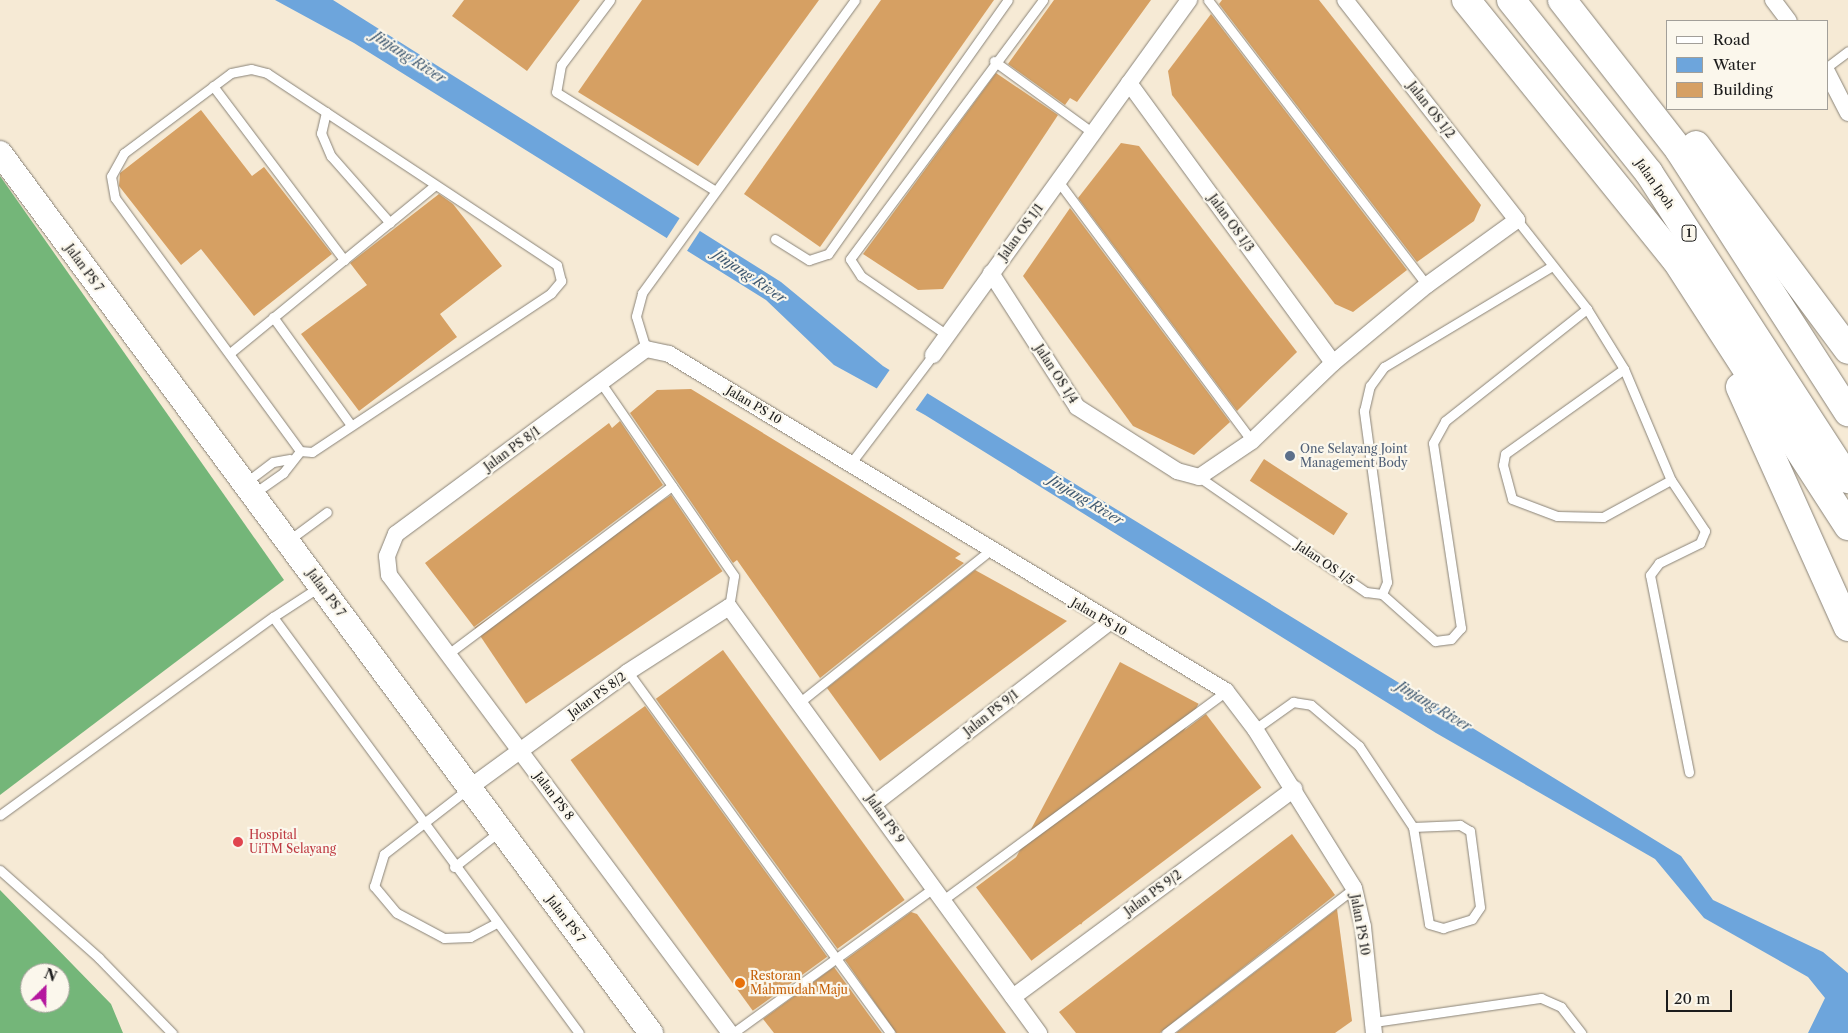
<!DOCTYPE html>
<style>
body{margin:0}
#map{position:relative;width:1848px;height:1033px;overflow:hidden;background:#f6ead5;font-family:"Libre Caslon Text",serif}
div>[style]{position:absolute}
.forest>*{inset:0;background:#74b679}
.water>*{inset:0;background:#6da5dc}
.pier>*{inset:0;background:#f6ead5;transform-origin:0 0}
.building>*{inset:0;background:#d6a063;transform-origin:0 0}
.roads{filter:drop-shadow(0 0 1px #898378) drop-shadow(0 0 1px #898378)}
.lane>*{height:9px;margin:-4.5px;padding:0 4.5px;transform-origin:4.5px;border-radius:4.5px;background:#fff}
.street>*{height:16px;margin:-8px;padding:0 8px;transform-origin:8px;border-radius:8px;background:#fff}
.secondary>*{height:24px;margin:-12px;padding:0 12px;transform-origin:12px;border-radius:12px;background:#fff}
.highway>*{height:28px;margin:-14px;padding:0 14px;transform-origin:14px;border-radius:14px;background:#fff}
.dots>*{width:14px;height:14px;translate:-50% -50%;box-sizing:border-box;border:2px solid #fbf7ec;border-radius:50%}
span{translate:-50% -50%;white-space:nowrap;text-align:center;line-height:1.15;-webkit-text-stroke:4.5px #fbf7ec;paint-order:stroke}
.shield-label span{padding:1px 4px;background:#fbf7ec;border:1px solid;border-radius:4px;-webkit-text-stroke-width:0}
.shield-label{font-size:11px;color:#1c1c1c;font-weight:700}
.street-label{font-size:12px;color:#1c1c1c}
.service-label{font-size:12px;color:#4e5e75}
.left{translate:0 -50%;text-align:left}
.health-label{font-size:12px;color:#be3a42}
.food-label{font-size:12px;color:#c56008}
.water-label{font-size:14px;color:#405a72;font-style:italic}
.legend{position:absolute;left:1666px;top:20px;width:162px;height:90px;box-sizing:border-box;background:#fbf7ec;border:1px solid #a29f99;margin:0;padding:6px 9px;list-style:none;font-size:15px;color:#1c1c1c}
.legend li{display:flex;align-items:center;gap:10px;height:25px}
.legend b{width:25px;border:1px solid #a29f99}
.north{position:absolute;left:20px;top:963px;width:50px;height:50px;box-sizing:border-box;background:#fbf7ec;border:1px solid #a29f99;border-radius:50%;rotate:23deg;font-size:14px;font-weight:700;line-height:20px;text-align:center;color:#1c1c1c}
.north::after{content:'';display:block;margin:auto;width:18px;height:22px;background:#b5179e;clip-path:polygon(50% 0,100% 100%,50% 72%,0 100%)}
.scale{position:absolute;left:1666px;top:990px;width:66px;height:22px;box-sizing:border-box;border:2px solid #1c1c1c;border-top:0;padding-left:6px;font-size:15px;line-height:18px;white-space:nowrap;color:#1c1c1c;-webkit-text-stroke:4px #fbf7ec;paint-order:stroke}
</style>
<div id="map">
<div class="forest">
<i style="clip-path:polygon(0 176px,284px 580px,0 795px)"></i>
<i style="clip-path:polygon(evenodd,0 890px,111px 1004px,123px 1033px,0 1033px,0 890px,30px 973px,60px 973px,60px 1003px,30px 1003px,30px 973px)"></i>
</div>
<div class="water">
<i style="clip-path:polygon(275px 0,333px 0,781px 282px,883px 366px,1681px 856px,1713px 900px,1823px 952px,1848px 973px,1848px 1033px,1808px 1033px,1825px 998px,1808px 977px,1704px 918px,1655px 859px,1436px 733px,925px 415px,834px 365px,766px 300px,354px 43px)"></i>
</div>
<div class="pier">
<i style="left:681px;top:216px;width:24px;height:27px;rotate:33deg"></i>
<i style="clip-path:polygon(891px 368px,929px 391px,914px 412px,875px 391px)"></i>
</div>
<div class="building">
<i style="clip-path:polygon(464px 0,580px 0,527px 71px,452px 16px)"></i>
<i style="clip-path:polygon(642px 0,819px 0,698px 166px,578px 92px)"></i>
<i style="clip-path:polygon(881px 0,994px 0,820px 247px,744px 194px)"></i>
<i style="clip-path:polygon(1054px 0,1151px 0,1077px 102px,1070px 98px,1065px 105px,1008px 64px)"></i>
<i style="clip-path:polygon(1222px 0,1319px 0,1481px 205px,1474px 221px,1417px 262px,1219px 4px)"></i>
<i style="clip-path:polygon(1211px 14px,1407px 270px,1353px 312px,1335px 304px,1172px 95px,1168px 71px)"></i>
<i style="clip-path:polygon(996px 73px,1058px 115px,943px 289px,918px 290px,863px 254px)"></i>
<i style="clip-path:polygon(201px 110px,252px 176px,264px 167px,332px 254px,254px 316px,201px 249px,181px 265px,119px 186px,120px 173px)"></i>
<i style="clip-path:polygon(1121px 143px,1139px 146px,1297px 352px,1237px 411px,1078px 198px)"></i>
<i style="clip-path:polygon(439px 194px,453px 204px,502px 266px,440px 314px,457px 337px,359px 411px,301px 334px,367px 285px,350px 263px)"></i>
<i style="clip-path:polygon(1070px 208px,1230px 422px,1194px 455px,1133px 426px,1023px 276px)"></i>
<i style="clip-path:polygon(691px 389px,961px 554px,955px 558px,964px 563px,820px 678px,737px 560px,733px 563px,630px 413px,657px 390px)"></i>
<i style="clip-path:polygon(620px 421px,663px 485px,474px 627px,425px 563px,609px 423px,612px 428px)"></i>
<i style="left:1264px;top:459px;width:100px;height:26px;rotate:33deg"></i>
<i style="left:671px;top:495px;width:92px;height:237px;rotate:56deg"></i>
<i style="clip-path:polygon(975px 570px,1067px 621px,880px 761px,827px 688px)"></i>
<i style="left:723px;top:650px;width:309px;height:83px;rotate:54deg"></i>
<i style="left:1120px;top:662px;width:89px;height:250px;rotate:28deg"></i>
<i style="left:645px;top:706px;width:310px;height:92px;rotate:54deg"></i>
<i style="left:1206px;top:714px;width:92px;height:288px;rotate:53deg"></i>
<i style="clip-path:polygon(1292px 834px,1335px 895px,1160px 1033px,1076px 1033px,1059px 1012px)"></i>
<i style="clip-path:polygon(1337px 909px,1352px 1021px,1335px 1033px,1176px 1033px)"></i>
<i style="clip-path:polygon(911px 912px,917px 914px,1006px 1033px,896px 1033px,845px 960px)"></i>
<i style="clip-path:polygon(834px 967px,882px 1033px,774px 1033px,763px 1019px)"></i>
</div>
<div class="roads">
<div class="lane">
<i style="left:610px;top:0;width:81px;rotate:127deg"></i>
<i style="left:561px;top:65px;width:27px;rotate:100deg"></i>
<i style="left:556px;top:92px;width:186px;rotate:31.8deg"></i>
<i style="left:1208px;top:0;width:359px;rotate:52.5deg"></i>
<i style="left:994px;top:61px;width:122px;rotate:36deg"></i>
<i style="left:1827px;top:67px;width:26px;rotate:-37deg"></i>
<i style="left:213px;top:86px;width:218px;rotate:53deg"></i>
<i style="left:326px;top:112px;width:22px;rotate:103deg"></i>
<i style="left:321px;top:133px;width:25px;rotate:67deg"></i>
<i style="left:331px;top:156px;width:89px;rotate:48.6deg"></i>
<i style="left:1058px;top:181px;width:324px;rotate:53.3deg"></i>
<i style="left:1517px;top:220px;width:113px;rotate:51.8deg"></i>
<i style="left:1587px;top:309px;width:70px;rotate:58.3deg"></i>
<i style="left:1624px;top:369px;width:121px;rotate:67.1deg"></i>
<i style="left:1671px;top:480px;width:61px;rotate:56.3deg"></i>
<i style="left:1705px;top:531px;width:13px;rotate:113deg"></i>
<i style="left:1700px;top:543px;width:46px;rotate:154deg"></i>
<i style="left:1659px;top:563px;width:15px;rotate:127deg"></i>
<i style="left:1650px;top:575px;width:201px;rotate:78.8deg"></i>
<i style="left:775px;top:239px;width:40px;rotate:32deg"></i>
<i style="left:809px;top:260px;width:20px;rotate:-18deg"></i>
<i style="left:828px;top:254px;width:311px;rotate:-54.7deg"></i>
<i style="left:273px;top:317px;width:133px;rotate:54.2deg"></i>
<i style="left:947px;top:335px;width:104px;rotate:-145.5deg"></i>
<i style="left:861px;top:276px;width:20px;rotate:-123deg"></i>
<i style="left:850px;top:259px;width:323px;rotate:-53.3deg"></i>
<i style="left:646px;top:349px;width:34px;rotate:-107deg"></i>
<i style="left:636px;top:316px;width:24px;rotate:-75deg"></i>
<i style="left:642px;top:293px;width:362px;rotate:-54deg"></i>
<i style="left:230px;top:353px;width:264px;rotate:-39.3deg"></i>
<i style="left:1624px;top:369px;width:146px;rotate:144.5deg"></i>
<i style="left:1505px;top:454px;width:11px;rotate:100deg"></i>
<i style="left:1503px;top:465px;width:35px;rotate:75deg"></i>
<i style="left:1512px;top:499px;width:48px;rotate:20.7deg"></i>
<i style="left:1557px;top:516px;width:46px;rotate:1.2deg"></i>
<i style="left:1603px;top:517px;width:77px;rotate:-28.6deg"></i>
<i style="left:601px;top:383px;width:234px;rotate:55.4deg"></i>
<i style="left:734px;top:576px;width:31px;rotate:99deg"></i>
<i style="left:851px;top:463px;width:136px;rotate:-52.8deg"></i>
<i style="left:1199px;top:477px;width:203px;rotate:34.6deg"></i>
<i style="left:1366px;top:592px;width:16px;rotate:7deg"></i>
<i style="left:1382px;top:594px;width:71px;rotate:41.6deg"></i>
<i style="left:1435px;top:641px;width:16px;rotate:-7deg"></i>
<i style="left:1451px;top:639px;width:15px;rotate:-48deg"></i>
<i style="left:1461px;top:628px;width:187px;rotate:-98.6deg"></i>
<i style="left:1433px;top:443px;width:25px;rotate:-61deg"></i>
<i style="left:1445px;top:421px;width:181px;rotate:-38.3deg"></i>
<i style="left:245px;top:483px;width:35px;rotate:-37deg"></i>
<i style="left:273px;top:462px;width:17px;rotate:-10deg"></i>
<i style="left:253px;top:494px;width:37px;rotate:-35deg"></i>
<i style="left:283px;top:473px;width:28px;rotate:-52deg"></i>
<i style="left:300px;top:451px;width:12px;rotate:5deg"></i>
<i style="left:312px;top:452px;width:287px;rotate:-33.6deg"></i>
<i style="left:551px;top:293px;width:16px;rotate:-50deg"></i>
<i style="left:561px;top:281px;width:16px;rotate:-104deg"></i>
<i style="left:557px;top:265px;width:348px;rotate:-146.5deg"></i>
<i style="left:267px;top:73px;width:16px;rotate:-166deg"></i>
<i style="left:251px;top:69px;width:20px;rotate:169deg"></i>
<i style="left:231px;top:73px;width:134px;rotate:143.2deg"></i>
<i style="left:124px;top:153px;width:26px;rotate:119deg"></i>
<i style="left:111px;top:176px;width:22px;rotate:80deg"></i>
<i style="left:115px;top:198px;width:313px;rotate:53.8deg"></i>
<i style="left:289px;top:540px;width:47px;rotate:-36.4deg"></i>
<i style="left:1382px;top:594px;width:13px;rotate:-67deg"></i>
<i style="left:1387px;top:582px;width:173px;rotate:-97.7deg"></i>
<i style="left:1364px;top:411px;width:26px;rotate:-77deg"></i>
<i style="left:1370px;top:386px;width:24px;rotate:-54deg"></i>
<i style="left:1384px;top:367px;width:196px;rotate:-31deg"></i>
<i style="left:273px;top:617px;width:55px;rotate:-33.1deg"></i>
<i style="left:448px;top:654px;width:280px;rotate:-36.9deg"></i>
<i style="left:628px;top:672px;width:446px;rotate:54deg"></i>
<i style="left:800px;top:702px;width:242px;rotate:-38.6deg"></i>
<i style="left:1255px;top:729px;width:47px;rotate:-35.4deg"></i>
<i style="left:1293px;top:702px;width:18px;rotate:9deg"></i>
<i style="left:1311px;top:705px;width:63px;rotate:40.5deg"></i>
<i style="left:1359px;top:746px;width:97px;rotate:56.3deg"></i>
<i style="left:1413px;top:827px;width:98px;rotate:80.6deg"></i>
<i style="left:1429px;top:924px;width:15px;rotate:16deg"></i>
<i style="left:1443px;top:928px;width:30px;rotate:-17deg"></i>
<i style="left:1472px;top:919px;width:14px;rotate:-56deg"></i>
<i style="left:1480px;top:907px;width:77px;rotate:-97.5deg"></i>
<i style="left:1470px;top:831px;width:12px;rotate:-149deg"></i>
<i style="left:1460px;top:825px;width:47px;rotate:177.6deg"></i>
<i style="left:469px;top:788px;width:108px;rotate:142.2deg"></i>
<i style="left:384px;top:854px;width:34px;rotate:107deg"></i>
<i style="left:374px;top:886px;width:35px;rotate:50deg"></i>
<i style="left:397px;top:913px;width:53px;rotate:28deg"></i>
<i style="left:444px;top:938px;width:26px;rotate:-2deg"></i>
<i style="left:470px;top:937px;width:30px;rotate:-28deg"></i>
<i style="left:0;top:815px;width:337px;rotate:-36deg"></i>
<i style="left:273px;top:617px;width:516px;rotate:53.66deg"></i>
<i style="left:454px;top:867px;width:58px;rotate:-38deg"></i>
<i style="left:0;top:870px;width:132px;rotate:41.6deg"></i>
<i style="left:99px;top:958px;width:105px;rotate:45.8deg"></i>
<i style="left:943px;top:900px;width:352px;rotate:-36.4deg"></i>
<i style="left:1374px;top:1022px;width:169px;rotate:-8.2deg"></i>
<i style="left:1541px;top:998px;width:22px;rotate:24deg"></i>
<i style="left:1561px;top:1007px;width:33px;rotate:52deg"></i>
<i style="left:733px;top:1033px;width:247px;rotate:-35.9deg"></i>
<i style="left:1166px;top:1033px;width:237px;rotate:-37.6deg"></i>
</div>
<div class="street">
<i style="left:1773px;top:0;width:26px;rotate:53deg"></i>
<i style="left:1827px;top:72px;width:46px;rotate:62.9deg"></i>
<i style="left:1129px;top:83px;width:346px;rotate:53.9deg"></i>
<i style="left:991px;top:273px;width:159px;rotate:57.3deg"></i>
<i style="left:1077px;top:407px;width:119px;rotate:32.6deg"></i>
<i style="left:1177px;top:471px;width:23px;rotate:15deg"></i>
<i style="left:1199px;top:477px;width:64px;rotate:-34.2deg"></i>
<i style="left:1252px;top:441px;width:112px;rotate:-43.9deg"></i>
<i style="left:1333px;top:363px;width:122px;rotate:-39.7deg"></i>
<i style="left:1427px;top:285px;width:111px;rotate:-35.8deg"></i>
<i style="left:1517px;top:220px;width:279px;rotate:-128deg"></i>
<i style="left:933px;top:355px;width:438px;rotate:-54.2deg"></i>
<i style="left:469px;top:788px;width:197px;rotate:-36.1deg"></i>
<i style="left:628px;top:672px;width:120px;rotate:-32.8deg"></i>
<i style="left:729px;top:607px;width:527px;rotate:53.96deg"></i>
<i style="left:874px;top:804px;width:296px;rotate:-37.7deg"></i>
<i style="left:1013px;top:997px;width:350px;rotate:-36.5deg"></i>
<i style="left:730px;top:1033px;width:571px;rotate:-126.67deg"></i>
<i style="left:389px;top:575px;width:19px;rotate:-96deg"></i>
<i style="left:387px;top:556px;width:24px;rotate:-68deg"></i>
<i style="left:396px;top:534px;width:311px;rotate:-36.5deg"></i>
<i style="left:646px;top:349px;width:24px;rotate:12deg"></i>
<i style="left:669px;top:354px;width:651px;rotate:31.18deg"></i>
<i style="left:1226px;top:691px;width:48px;rotate:52.7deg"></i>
<i style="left:1255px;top:729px;width:187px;rotate:58.1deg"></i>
<i style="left:1354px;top:888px;width:40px;rotate:77deg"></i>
<i style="left:1363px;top:927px;width:107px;rotate:84.1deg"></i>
</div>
<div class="secondary">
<i style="left:0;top:153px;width:1095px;rotate:53.51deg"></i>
</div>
<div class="highway">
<i style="left:1466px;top:0;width:334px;rotate:51.1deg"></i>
<i style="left:1676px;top:260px;width:317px;rotate:57.1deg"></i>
<i style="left:1511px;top:0;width:221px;rotate:51.4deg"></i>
<i style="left:1649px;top:173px;width:365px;rotate:57deg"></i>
<i style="left:1562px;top:0;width:190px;rotate:52deg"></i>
<i style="left:1679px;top:150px;width:312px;rotate:57.2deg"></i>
<i style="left:1696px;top:145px;width:255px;rotate:53.4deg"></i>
<i style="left:1740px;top:387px;width:263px;rotate:65.8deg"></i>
</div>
</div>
<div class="dots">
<i style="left:1290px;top:456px;background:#5c6f8a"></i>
<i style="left:238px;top:842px;background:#e0444e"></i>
<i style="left:740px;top:983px;background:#e8710a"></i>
</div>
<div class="shield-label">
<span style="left:1689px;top:233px">1</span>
</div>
<div class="street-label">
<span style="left:1431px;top:110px;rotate:52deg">Jalan OS 1/2</span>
<span style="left:1655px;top:184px;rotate:55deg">Jalan Ipoh</span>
<span style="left:1231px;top:223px;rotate:54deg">Jalan OS 1/3</span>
<span style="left:1021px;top:232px;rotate:-54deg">Jalan OS 1/1</span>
<span style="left:84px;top:268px;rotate:54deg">Jalan PS 7</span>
<span style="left:1056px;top:374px;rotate:57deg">Jalan OS 1/4</span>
<span style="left:754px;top:405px;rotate:31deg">Jalan PS 10</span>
<span style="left:512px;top:449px;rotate:-36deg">Jalan PS 8/1</span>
<span style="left:1325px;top:563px;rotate:34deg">Jalan OS 1/5</span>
<span style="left:326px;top:593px;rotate:54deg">Jalan PS 7</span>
<span style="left:1099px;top:617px;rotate:30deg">Jalan PS 10</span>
<span style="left:597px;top:695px;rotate:-36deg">Jalan PS 8/2</span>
<span style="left:991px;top:713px;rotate:-38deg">Jalan PS 9/1</span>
<span style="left:554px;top:796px;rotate:53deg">Jalan PS 8</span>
<span style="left:885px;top:819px;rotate:55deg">Jalan PS 9</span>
<span style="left:1153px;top:893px;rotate:-36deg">Jalan PS 9/2</span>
<span style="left:566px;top:919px;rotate:53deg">Jalan PS 7</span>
<span style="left:1360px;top:925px;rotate:80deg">Jalan PS 10</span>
</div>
<div class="service-label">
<span class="left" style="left:1300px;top:456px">One Selayang Joint<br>Management Body</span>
</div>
<div class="health-label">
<span class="left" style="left:249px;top:842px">Hospital<br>UiTM Selayang</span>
</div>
<div class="food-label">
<span class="left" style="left:750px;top:983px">Restoran<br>Mahmudah Maju</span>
</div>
<div class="water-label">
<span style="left:409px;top:57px;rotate:33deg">Jinjang River</span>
<span style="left:750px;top:276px;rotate:34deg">Jinjang River</span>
<span style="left:1086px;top:500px;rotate:31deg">Jinjang River</span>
<span style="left:1434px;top:706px;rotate:31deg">Jinjang River</span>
</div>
<ul class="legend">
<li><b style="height:6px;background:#fff"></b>Road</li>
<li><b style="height:14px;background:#6da5dc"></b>Water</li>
<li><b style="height:14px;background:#d6a063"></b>Building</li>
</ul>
<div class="north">N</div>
<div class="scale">20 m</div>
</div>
